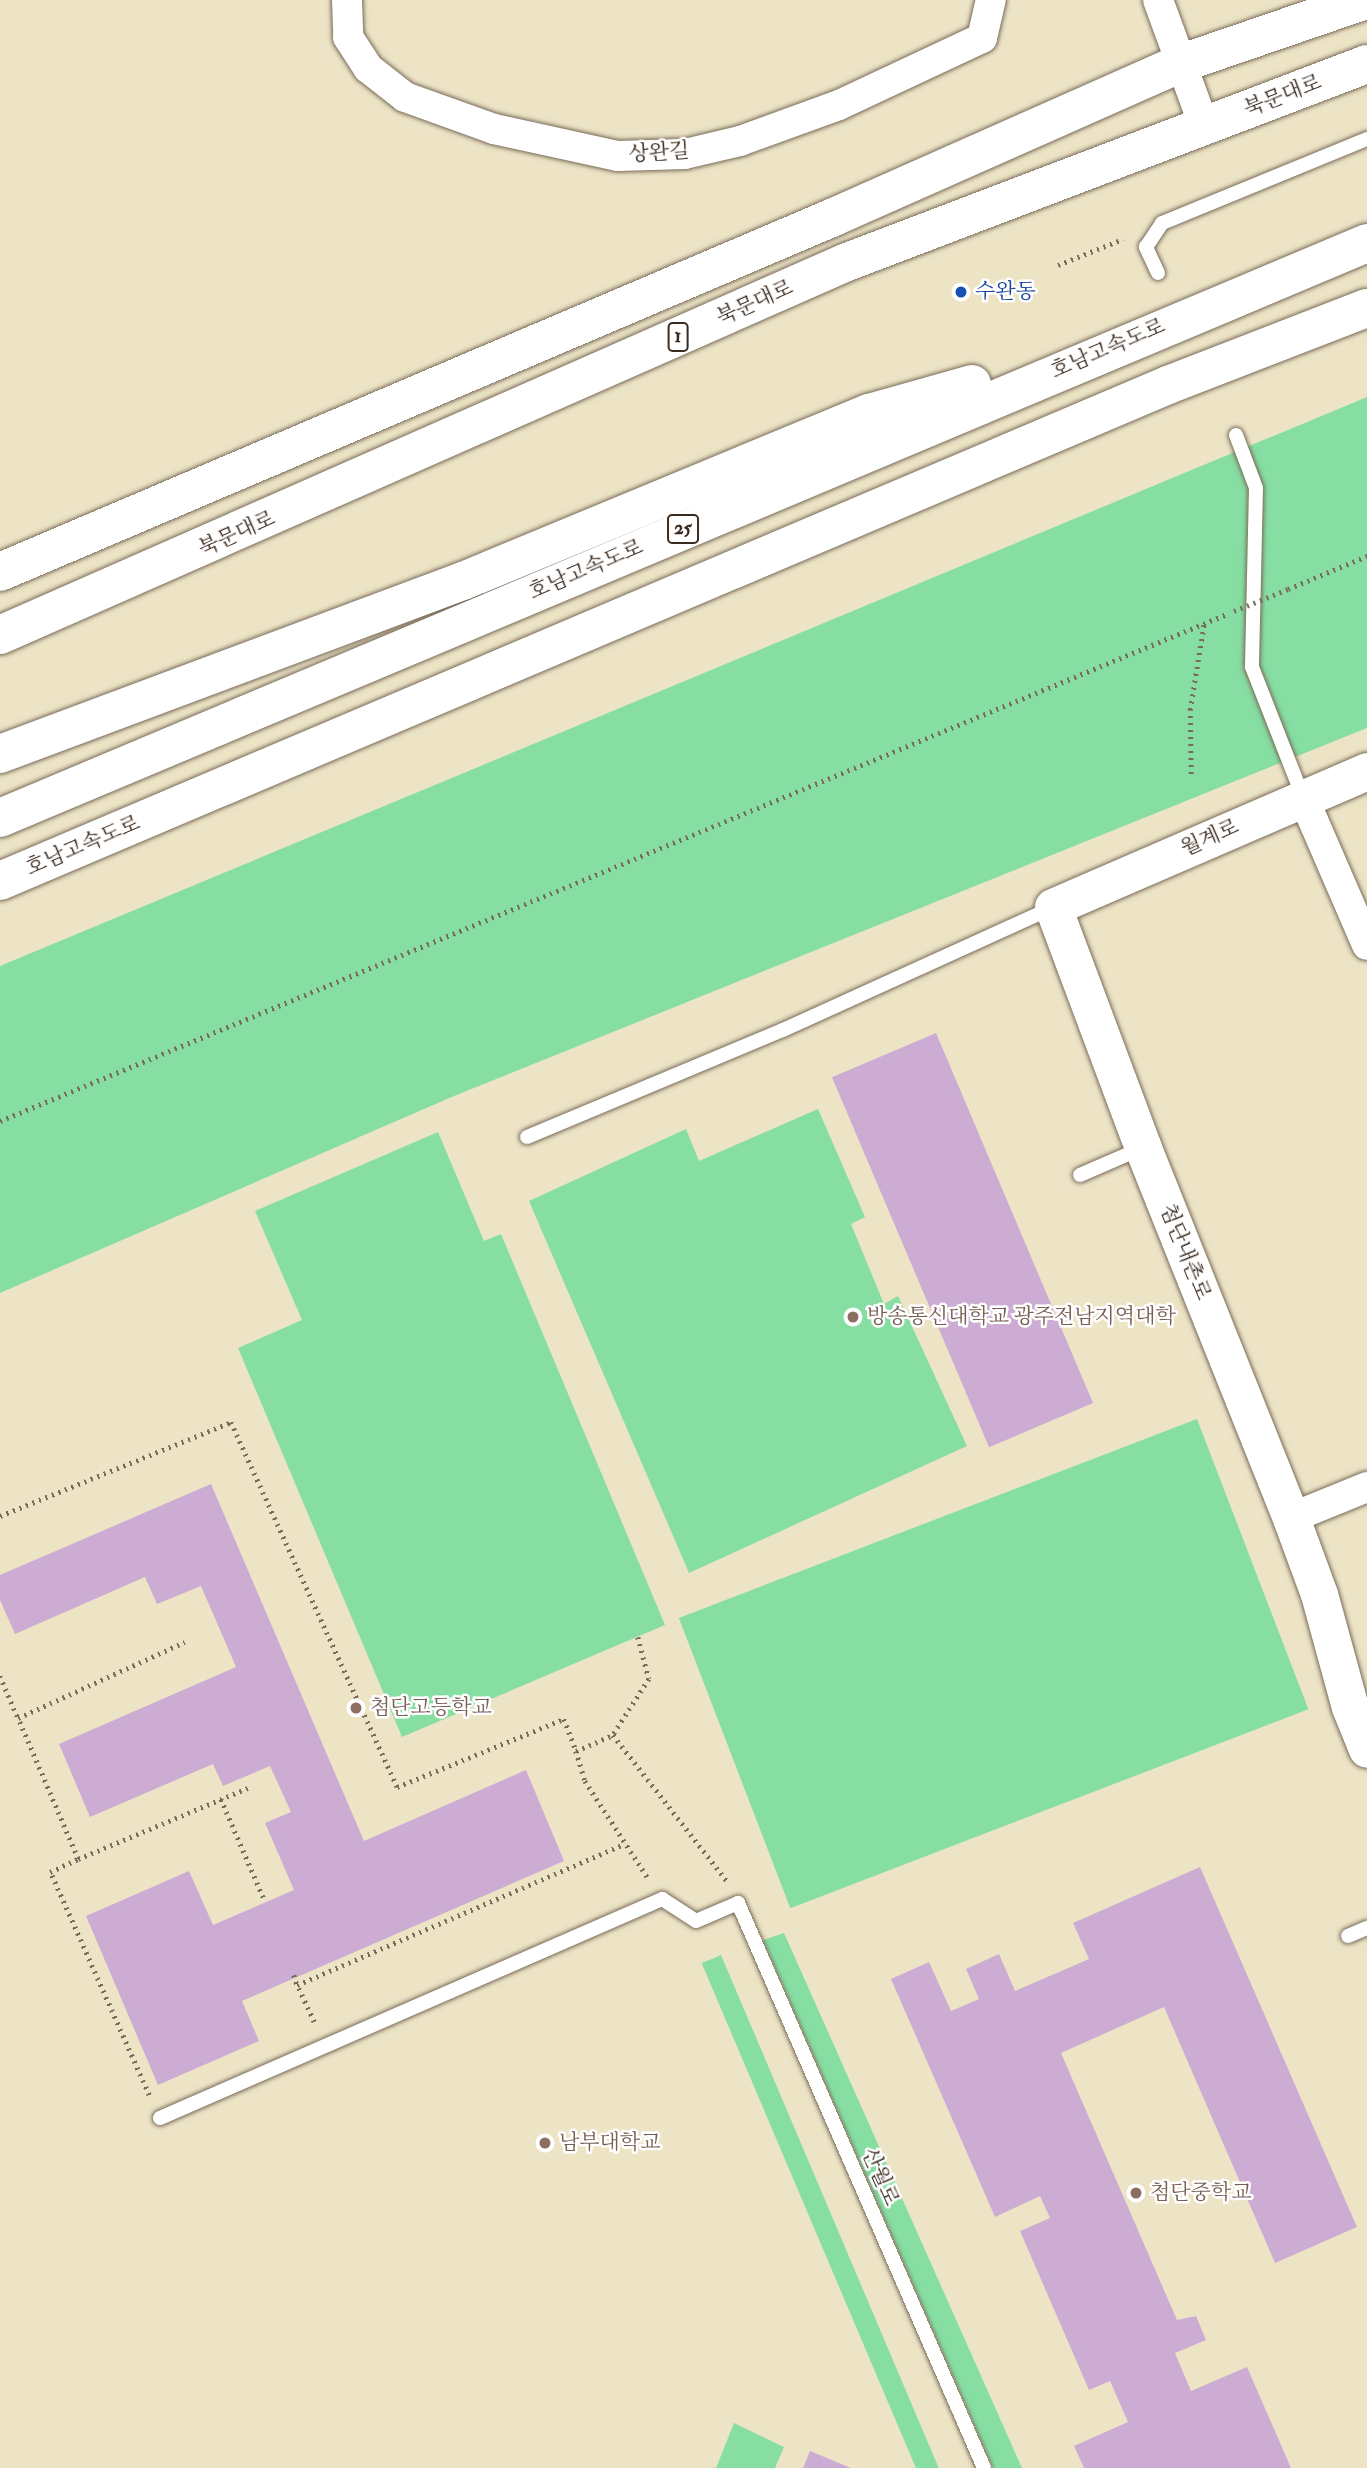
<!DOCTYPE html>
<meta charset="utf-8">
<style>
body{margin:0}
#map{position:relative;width:1367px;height:2468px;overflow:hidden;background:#ede4c6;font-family:"IM FELL Double Pica","Noto Serif KR",serif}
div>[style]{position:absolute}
.green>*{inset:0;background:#86dea2;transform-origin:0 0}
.building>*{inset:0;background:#cdacd3;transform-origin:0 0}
.path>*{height:4.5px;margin-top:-2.25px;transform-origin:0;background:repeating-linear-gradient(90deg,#796b59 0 2px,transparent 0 7px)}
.roads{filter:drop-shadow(0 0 2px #796b59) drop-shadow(0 0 2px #796b59)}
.service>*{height:14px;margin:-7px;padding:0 7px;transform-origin:7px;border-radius:7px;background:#fff}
.minor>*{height:30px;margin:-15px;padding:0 15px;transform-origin:15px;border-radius:15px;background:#fff}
.tertiary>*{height:37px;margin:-18.5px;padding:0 18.5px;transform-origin:18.5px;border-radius:18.5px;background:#fff}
.primary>*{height:38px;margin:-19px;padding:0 19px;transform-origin:19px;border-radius:19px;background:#fff}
.motorway>*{height:38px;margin:-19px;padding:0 19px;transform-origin:19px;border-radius:19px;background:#fff}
.path-bridge>*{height:4.5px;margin-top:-2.25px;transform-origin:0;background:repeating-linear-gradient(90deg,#796b59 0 2px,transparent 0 7px)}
.dots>*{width:19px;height:19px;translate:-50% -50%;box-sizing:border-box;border:4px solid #fff;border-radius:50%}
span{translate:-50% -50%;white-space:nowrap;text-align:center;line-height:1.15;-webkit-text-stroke:5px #fff;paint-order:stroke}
.shield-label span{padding:2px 5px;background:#fff;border:2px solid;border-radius:5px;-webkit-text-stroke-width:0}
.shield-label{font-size:19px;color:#3b2a1e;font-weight:700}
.street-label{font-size:21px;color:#3b2a1e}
.transit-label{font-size:21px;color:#164399}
.left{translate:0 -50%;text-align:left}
.education-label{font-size:21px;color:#785e54}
</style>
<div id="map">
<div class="green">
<i style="clip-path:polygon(1367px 397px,1367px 728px,454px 1096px,0 1293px,0 966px)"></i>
<i style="clip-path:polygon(818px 1109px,865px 1217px,851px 1224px,884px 1304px,898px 1296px,967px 1446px,689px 1573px,529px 1201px,686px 1129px,699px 1161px)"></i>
<i style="clip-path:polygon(438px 1132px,484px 1241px,501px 1234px,665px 1625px,402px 1737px,238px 1348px,302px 1320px,255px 1211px)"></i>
<i style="left:1197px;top:1419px;width:311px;height:555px;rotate:69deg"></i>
<i style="clip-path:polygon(784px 1933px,1022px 2468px,993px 2468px,763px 1940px)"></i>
<i style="left:721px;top:1955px;width:558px;height:21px;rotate:67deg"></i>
<i style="clip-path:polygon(734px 2423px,784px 2447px,775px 2468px,716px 2468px)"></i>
</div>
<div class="building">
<i style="left:936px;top:1033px;width:402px;height:113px;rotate:67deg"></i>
<i style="clip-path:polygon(211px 1484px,364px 1841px,526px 1770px,564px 1861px,242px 2001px,259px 2041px,158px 2085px,86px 1916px,189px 1871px,213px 1925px,294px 1890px,265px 1823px,291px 1812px,270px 1766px,223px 1786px,213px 1764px,90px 1817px,59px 1744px,236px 1667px,201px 1586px,157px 1604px,145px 1577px,15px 1634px,0 1600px,0 1575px)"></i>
<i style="clip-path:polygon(1200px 1867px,1357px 2227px,1275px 2263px,1164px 2007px,1061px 2053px,1177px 2320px,1196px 2316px,1206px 2340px,1175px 2353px,1191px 2391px,1247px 2367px,1291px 2468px,1084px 2468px,1074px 2446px,1128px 2422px,1110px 2381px,1089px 2390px,1020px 2231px,1050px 2218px,1040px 2196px,995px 2217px,891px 1979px,929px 1962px,951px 2011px,979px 1999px,966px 1969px,999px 1954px,1015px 1991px,1089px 1959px,1073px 1923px)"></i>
<i style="clip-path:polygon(810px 2451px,851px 2468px,803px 2468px)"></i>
</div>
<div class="path">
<i style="left:1058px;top:265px;width:70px;rotate:-21.8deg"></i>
<i style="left:1288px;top:589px;width:86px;rotate:-22.7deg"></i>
<i style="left:1191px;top:774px;width:64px;rotate:-90.9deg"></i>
<i style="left:1190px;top:710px;width:87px;rotate:-80.8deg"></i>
<i style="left:0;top:1121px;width:1328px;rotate:-22.45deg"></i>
<i style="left:0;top:1516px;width:249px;rotate:-22.1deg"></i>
<i style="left:231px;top:1422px;width:401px;rotate:65.5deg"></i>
<i style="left:397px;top:1787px;width:180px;rotate:-22.2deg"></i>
<i style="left:564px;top:1719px;width:34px;rotate:69deg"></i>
<i style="left:576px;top:1751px;width:40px;rotate:-23.4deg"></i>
<i style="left:638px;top:1637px;width:43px;rotate:75.3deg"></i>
<i style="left:649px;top:1679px;width:67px;rotate:122.7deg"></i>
<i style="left:613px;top:1735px;width:185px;rotate:52deg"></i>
<i style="left:0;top:1676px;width:46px;rotate:66.8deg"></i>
<i style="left:576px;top:1751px;width:31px;rotate:73deg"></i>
<i style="left:585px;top:1781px;width:116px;rotate:57deg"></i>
<i style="left:221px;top:1799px;width:111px;rotate:66.7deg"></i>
<i style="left:78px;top:1859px;width:184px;rotate:-22.7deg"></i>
<i style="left:294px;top:1975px;width:10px;rotate:73deg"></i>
<i style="left:314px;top:2022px;width:41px;rotate:-114.7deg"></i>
<i style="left:297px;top:1985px;width:357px;rotate:-23.3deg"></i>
<i style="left:149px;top:2095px;width:244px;rotate:-113.9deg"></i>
<i style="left:50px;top:1872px;width:31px;rotate:-25deg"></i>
<i style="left:78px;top:1859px;width:153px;rotate:-113.1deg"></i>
<i style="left:18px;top:1718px;width:183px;rotate:-24.5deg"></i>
</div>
<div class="roads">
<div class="service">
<i style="left:1158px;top:273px;width:29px;rotate:-115deg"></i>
<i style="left:1146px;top:247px;width:29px;rotate:-56deg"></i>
<i style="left:1162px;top:223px;width:222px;rotate:-22.3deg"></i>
<i style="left:1236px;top:435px;width:57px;rotate:69.3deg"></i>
<i style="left:1256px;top:488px;width:179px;rotate:91.3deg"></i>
<i style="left:1252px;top:667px;width:140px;rotate:68.6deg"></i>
<i style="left:527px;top:1137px;width:277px;rotate:-22.7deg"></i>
<i style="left:783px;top:1030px;width:295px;rotate:-24.4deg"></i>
<i style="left:1080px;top:1175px;width:68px;rotate:-23.5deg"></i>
<i style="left:1348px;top:1936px;width:21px;rotate:-23deg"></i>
<i style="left:160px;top:2118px;width:548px;rotate:-23.57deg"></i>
<i style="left:662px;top:1899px;width:40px;rotate:32.9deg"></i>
<i style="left:696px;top:1921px;width:46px;rotate:-23.2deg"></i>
<i style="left:738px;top:1903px;width:616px;rotate:66.47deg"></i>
</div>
<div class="minor">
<i style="left:347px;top:0;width:37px;rotate:88deg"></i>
<i style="left:348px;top:37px;width:37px;rotate:57deg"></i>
<i style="left:368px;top:68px;width:47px;rotate:38.1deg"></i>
<i style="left:405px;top:97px;width:95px;rotate:19.8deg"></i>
<i style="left:494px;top:129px;width:127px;rotate:12.3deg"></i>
<i style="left:618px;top:156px;width:67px;rotate:-1.7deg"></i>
<i style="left:685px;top:154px;width:57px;rotate:-13.3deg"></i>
<i style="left:740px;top:141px;width:105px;rotate:-20deg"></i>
<i style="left:839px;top:105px;width:158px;rotate:-25.1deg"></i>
<i style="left:982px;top:38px;width:39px;rotate:-77deg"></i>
<i style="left:1158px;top:0;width:134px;rotate:69.9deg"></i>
<i style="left:1303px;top:797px;width:161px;rotate:66.6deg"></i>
<i style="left:1291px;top:1518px;width:82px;rotate:-22.2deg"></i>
</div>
<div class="tertiary">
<i style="left:1367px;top:771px;width:342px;rotate:156.6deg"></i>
<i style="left:1053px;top:907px;width:257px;rotate:69.5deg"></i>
<i style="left:1143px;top:1148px;width:399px;rotate:68.2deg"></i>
<i style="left:1291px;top:1518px;width:81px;rotate:69.8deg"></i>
<i style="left:1319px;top:1594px;width:117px;rotate:74.7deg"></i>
<i style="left:1350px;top:1707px;width:45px;rotate:68deg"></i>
</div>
<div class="primary">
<i style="left:0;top:572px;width:906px;rotate:-23.06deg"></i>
<i style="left:834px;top:217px;width:381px;rotate:-23.9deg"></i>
<i style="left:1182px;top:63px;width:194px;rotate:-18.9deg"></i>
<i style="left:0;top:635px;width:925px;rotate:-23.77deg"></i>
<i style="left:847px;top:262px;width:556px;rotate:-20.85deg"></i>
</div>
<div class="motorway">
<i style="left:0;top:754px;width:494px;rotate:-20.5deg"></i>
<i style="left:463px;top:581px;width:439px;rotate:-22.5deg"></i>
<i style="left:869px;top:413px;width:107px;rotate:-15.7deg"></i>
<i style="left:0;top:818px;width:1483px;rotate:-22.81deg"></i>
<i style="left:0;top:881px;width:1269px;rotate:-23.01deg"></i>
<i style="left:1168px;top:385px;width:213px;rotate:-21.2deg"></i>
</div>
</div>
<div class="path-bridge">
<i style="left:1234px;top:611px;width:58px;rotate:-22.2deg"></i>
</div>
<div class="dots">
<i style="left:961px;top:292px;background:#1a4fb4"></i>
<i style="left:853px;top:1317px;background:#8d6e63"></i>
<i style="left:356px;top:1708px;background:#8d6e63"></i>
<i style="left:545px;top:2143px;background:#8d6e63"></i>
<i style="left:1136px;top:2193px;background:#8d6e63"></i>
</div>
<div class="shield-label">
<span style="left:678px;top:337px">1</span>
<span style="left:683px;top:529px">25</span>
</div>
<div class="street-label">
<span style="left:1283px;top:96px;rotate:-21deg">북문대로</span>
<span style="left:659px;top:153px;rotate:-4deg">상완길</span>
<span style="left:755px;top:303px;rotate:-24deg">북문대로</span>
<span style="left:1108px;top:349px;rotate:-23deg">호남고속도로</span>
<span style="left:237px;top:534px;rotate:-24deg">북문대로</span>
<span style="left:586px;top:570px;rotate:-23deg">호남고속도로</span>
<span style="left:1210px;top:838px;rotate:-24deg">월계로</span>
<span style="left:83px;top:846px;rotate:-23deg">호남고속도로</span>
<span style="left:1185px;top:1252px;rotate:68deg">첨단내촌로</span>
<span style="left:880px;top:2177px;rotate:66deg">산월로</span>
</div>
<div class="transit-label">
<span class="left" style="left:975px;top:292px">수완동</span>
</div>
<div class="education-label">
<span class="left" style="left:867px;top:1317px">방송통신대학교 광주전남지역대학</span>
<span class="left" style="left:370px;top:1708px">첨단고등학교</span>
<span class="left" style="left:559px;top:2143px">남부대학교</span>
<span class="left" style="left:1150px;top:2193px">첨단중학교</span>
</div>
</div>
